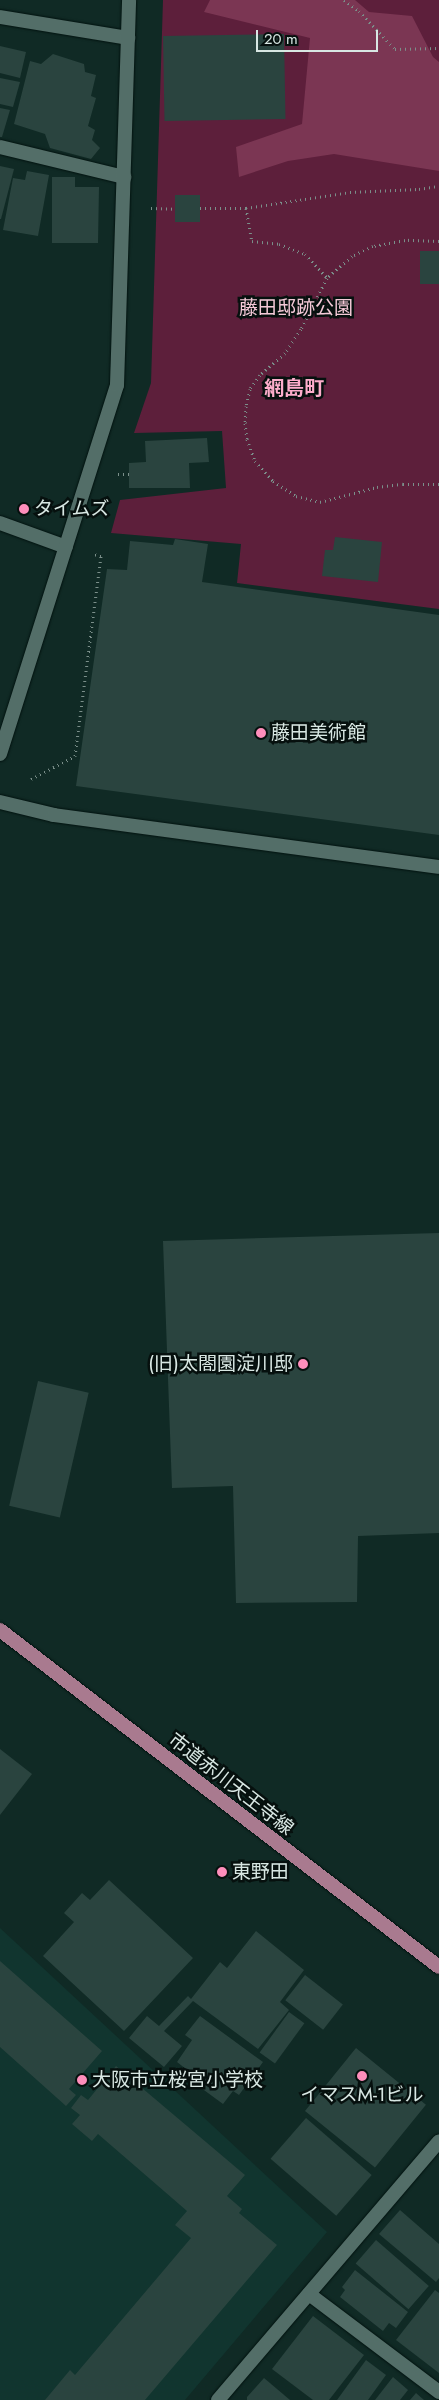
<!DOCTYPE html>
<meta charset="utf-8">
<style>
body{margin:0}
#map{position:relative;width:439px;height:2400px;overflow:hidden;background:#102a25;font-family:Jost,"Noto Sans JP",sans-serif}
div>[style]{position:absolute}
.built>*{inset:0;background:#11352f}
.green>*{inset:0;background:#5d1f3b}
.forest>*{inset:0;background:#7b3653}
.building>*{inset:0;background:#2a443f;transform-origin:0 0}
.path>*{height:3px;margin-top:-1.5px;transform-origin:0;background:repeating-linear-gradient(90deg,#7b8f8a 0 1px,transparent 0 5px)}
.roads{filter:drop-shadow(0 0 1px #00120f) drop-shadow(0 0 1px #00120f)}
.service>*{height:14px;margin:-7px;padding:0 7px;transform-origin:7px;border-radius:7px;background:#536e68}
.minor>*{height:14px;margin:-7px;padding:0 7px;transform-origin:7px;border-radius:7px;background:#536e68}
.tertiary>*{height:14px;margin:-7px;padding:0 7px;transform-origin:7px;border-radius:7px;background:#536e68}
.primary>*{height:14px;margin:-7px;padding:0 7px;transform-origin:7px;border-radius:7px;background:#a97a8f}
.dots>*{width:14px;height:14px;translate:-50% -50%;box-sizing:border-box;border:2px solid #06100e;border-radius:50%}
span{translate:-50% -50%;white-space:nowrap;text-align:center;line-height:1.15;-webkit-text-stroke:5px #06100e;paint-order:stroke}
.park-label{font-size:19px;color:#f5c9d8}
.poi-label{font-size:19px;color:#d8e7e3}
.left{translate:0 -50%;text-align:left}
.right{translate:-100% -50%;text-align:right}
.street-label{font-size:19px;color:#d8e7e3}
.neighbourhood-label{font-size:20px;color:#fdadcb;font-weight:700}
.scale{position:absolute;left:256px;top:30px;width:122px;height:22px;box-sizing:border-box;border:2px solid #d8e7e3;border-top:0;padding-left:6px;font-size:15px;line-height:18px;white-space:nowrap;color:#d8e7e3;-webkit-text-stroke:4px #06100e;paint-order:stroke}
</style>
<div id="map">
<div class="built">
<i style="clip-path:polygon(0 1928px,327px 2232px,185px 2400px,0 2400px)"></i>
</div>
<div class="green">
<i style="clip-path:polygon(163px 0,439px 0,439px 609px,237px 583px,241px 544px,111px 533px,120px 500px,226px 488px,222px 431px,134px 433px,151px 383px)"></i>
</div>
<div class="forest">
<i style="clip-path:polygon(210px 0,355px 0,369px 12px,412px 16px,433px 57px,439px 62px,439px 171px,334px 154px,288px 161px,239px 177px,236px 147px,302px 124px,310px 38px,204px 12px)"></i>
</div>
<div class="building">
<i style="left:284px;top:34px;width:85px;height:121px;rotate:89deg"></i>
<i style="clip-path:polygon(0 46px,26px 52px,20px 78px,0 73px)"></i>
<i style="clip-path:polygon(53px 54px,84px 64px,85px 72px,96px 75px,91px 96px,96px 98px,88px 126px,95px 130px,92px 140px,100px 148px,91px 159px,50px 148px,45px 134px,14px 124px,30px 61px,41px 64px)"></i>
<i style="clip-path:polygon(0 78px,20px 82px,13px 107px,0 104px)"></i>
<i style="clip-path:polygon(0 108px,10px 110px,2px 137px,0 137px)"></i>
<i style="clip-path:polygon(0 166px,14px 169px,1px 219px,0 219px)"></i>
<i style="clip-path:polygon(27px 171px,49px 175px,38px 236px,3px 230px,13px 178px,25px 180px)"></i>
<i style="clip-path:polygon(52px 177px,75px 177px,75px 187px,99px 187px,98px 243px,52px 243px)"></i>
<i style="left:175px;top:195px;width:25px;height:27px"></i>
<i style="left:420px;top:251px;width:19px;height:33px"></i>
<i style="clip-path:polygon(207px 438px,209px 462px,189px 463px,190px 488px,129px 488px,129px 463px,146px 462px,145px 441px)"></i>
<i style="clip-path:polygon(335px 537px,382px 542px,378px 582px,322px 576px,325px 550px,333px 550px)"></i>
<i style="clip-path:polygon(175px 539px,208px 544px,202px 582px,439px 615px,439px 835px,76px 786px,107px 569px,127px 570px,130px 541px,173px 545px)"></i>
<i style="clip-path:polygon(439px 1233px,439px 1533px,358px 1536px,357px 1602px,236px 1603px,233px 1486px,172px 1488px,163px 1241px)"></i>
<i style="left:38px;top:1381px;width:52px;height:128px;rotate:13deg"></i>
<i style="clip-path:polygon(0 1749px,32px 1774px,0 1815px)"></i>
<i style="clip-path:polygon(109px 1880px,193px 1958px,124px 2031px,43px 1956px,74px 1922px,64px 1913px,82px 1893px,90px 1900px)"></i>
<i style="clip-path:polygon(256px 1931px,304px 1970px,280px 2002px,289px 2010px,258px 2049px,193px 2001px,164px 2031px,182px 2046px,164px 2067px,129px 2038px,147px 2016px,159px 2026px,188px 1996px,191px 1999px,220px 1962px,227px 1968px)"></i>
<i style="clip-path:polygon(0 1961px,102px 2051px,69px 2089px,76px 2095px,66px 2106px,0 2047px)"></i>
<i style="left:305px;top:1975px;width:48px;height:32px;rotate:38deg"></i>
<i style="left:289px;top:2012px;width:19px;height:50px;rotate:36deg"></i>
<i style="clip-path:polygon(200px 2016px,263px 2062px,239px 2095px,233px 2091px,223px 2104px,193px 2082px,196px 2077px,177px 2062px,192px 2040px,185px 2035px)"></i>
<i style="left:356px;top:2048px;width:90px;height:81px;rotate:39deg"></i>
<i style="clip-path:polygon(116px 2066px,245px 2175px,227px 2196px,242px 2209px,239px 2213px,277px 2245px,145px 2400px,45px 2400px,70px 2370px,75px 2375px,191px 2238px,175px 2225px,187px 2211px,98px 2134px,92px 2141px,72px 2124px,80px 2115px,71px 2108px,81px 2095px,88px 2100px)"></i>
<i style="left:306px;top:2118px;width:87px;height:54px;rotate:41deg"></i>
<i style="clip-path:polygon(400px 2210px,439px 2244px,439px 2278px,436px 2282px,379px 2234px)"></i>
<i style="left:376px;top:2240px;width:70px;height:31px;rotate:41deg"></i>
<i style="clip-path:polygon(355px 2270px,408px 2312px,396px 2328px,389px 2323px,383px 2331px,340px 2297px,345px 2290px,342px 2287px)"></i>
<i style="clip-path:polygon(435px 2290px,439px 2293px,439px 2373px,396px 2340px)"></i>
<i style="clip-path:polygon(313px 2316px,364px 2355px,329px 2400px,313px 2400px,272px 2369px)"></i>
<i style="clip-path:polygon(366px 2360px,386px 2375px,368px 2400px,337px 2400px)"></i>
<i style="clip-path:polygon(393px 2377px,408px 2390px,400px 2400px,375px 2400px)"></i>
<i style="clip-path:polygon(264px 2378px,290px 2400px,247px 2400px,247px 2397px)"></i>
<i style="clip-path:polygon(416px 2393px,424px 2400px,410px 2400px)"></i>
</div>
<div class="path">
<i style="left:344px;top:0;width:19px;rotate:36deg"></i>
<i style="left:359px;top:11px;width:52px;rotate:46.5deg"></i>
<i style="left:395px;top:49px;width:44px;rotate:-1.3deg"></i>
<i style="left:151px;top:208px;width:24px;rotate:2deg"></i>
<i style="left:200px;top:208px;width:46px"></i>
<i style="left:246px;top:208px;width:34px;rotate:80deg"></i>
<i style="left:252px;top:241px;width:27px;rotate:6deg"></i>
<i style="left:279px;top:244px;width:28px;rotate:21deg"></i>
<i style="left:305px;top:254px;width:33px;rotate:47deg"></i>
<i style="left:246px;top:208px;width:105px;rotate:-8.7deg"></i>
<i style="left:350px;top:192px;width:69px;rotate:-2.5deg"></i>
<i style="left:419px;top:189px;width:20px;rotate:-9deg"></i>
<i style="left:439px;top:241px;width:34px;rotate:-178deg"></i>
<i style="left:405px;top:240px;width:33px;rotate:169deg"></i>
<i style="left:373px;top:246px;width:23px;rotate:155deg"></i>
<i style="left:352px;top:256px;width:33px;rotate:139deg"></i>
<i style="left:327px;top:278px;width:57px;rotate:117deg"></i>
<i style="left:301px;top:329px;width:29px;rotate:124deg"></i>
<i style="left:285px;top:353px;width:33px;rotate:139deg"></i>
<i style="left:260px;top:375px;width:17px;rotate:126deg"></i>
<i style="left:250px;top:389px;width:17px;rotate:103deg"></i>
<i style="left:246px;top:406px;width:17px;rotate:93deg"></i>
<i style="left:245px;top:423px;width:16px;rotate:83deg"></i>
<i style="left:247px;top:439px;width:23px;rotate:70deg"></i>
<i style="left:255px;top:461px;width:27px;rotate:48deg"></i>
<i style="left:273px;top:481px;width:27px;rotate:33deg"></i>
<i style="left:296px;top:496px;width:25px;rotate:14deg"></i>
<i style="left:320px;top:502px;width:59px;rotate:-14.7deg"></i>
<i style="left:377px;top:487px;width:26px;rotate:-7deg"></i>
<i style="left:403px;top:484px;width:36px"></i>
<i style="left:118px;top:474px;width:11px"></i>
<i style="left:31px;top:779px;width:50px;rotate:-27.6deg"></i>
<i style="left:75px;top:756px;width:202px;rotate:-82.6deg"></i>
<i style="left:101px;top:556px;width:7px;rotate:-164deg"></i>
</div>
<div class="roads">
<div class="service">
<i style="left:0;top:523px;width:70px;rotate:20deg"></i>
</div>
<div class="minor">
<i style="left:0;top:147px;width:128px;rotate:13.6deg"></i>
<i style="left:309px;top:2294px;width:163px;rotate:37deg"></i>
</div>
<div class="tertiary">
<i style="left:0;top:17px;width:130px;rotate:9.3deg"></i>
<i style="left:0;top:754px;width:387px;rotate:-72.4deg"></i>
<i style="left:117px;top:385px;width:385px;rotate:-88.2deg"></i>
<i style="left:0;top:802px;width:56px;rotate:13.5deg"></i>
<i style="left:54px;top:815px;width:388px;rotate:7.7deg"></i>
<i style="left:218px;top:2400px;width:340px;rotate:-49.5deg"></i>
</div>
<div class="primary">
<i style="left:0;top:1630px;width:553px;rotate:37.51deg"></i>
</div>
</div>
<div class="dots">
<i style="left:24px;top:509px;background:#fe8ebb"></i>
<i style="left:261px;top:733px;background:#fe8ebb"></i>
<i style="left:303px;top:1364px;background:#fe8ebb"></i>
<i style="left:222px;top:1872px;background:#fe8ebb"></i>
<i style="left:362px;top:2076px;background:#fe8ebb"></i>
<i style="left:82px;top:2080px;background:#fe8ebb"></i>
</div>
<div class="park-label">
<span style="left:296px;top:308px">藤田邸跡公園</span>
</div>
<div class="poi-label">
<span class="left" style="left:34px;top:509px">タイムズ</span>
<span class="left" style="left:271px;top:733px">藤田美術館</span>
<span class="right" style="left:293px;top:1364px">(旧)太閤園淀川邸</span>
<span class="left" style="left:232px;top:1872px">東野田</span>
<span class="left" style="left:92px;top:2080px">大阪市立桜宮小学校</span>
<span style="left:362px;top:2095px">イマスM-1ビル</span>
</div>
<div class="street-label">
<span style="left:231px;top:1784px;rotate:38deg">市道赤川天王寺線</span>
</div>
<div class="neighbourhood-label">
<span style="left:294px;top:388px">網島町</span>
</div>
<div class="scale">20 m</div>
</div>
